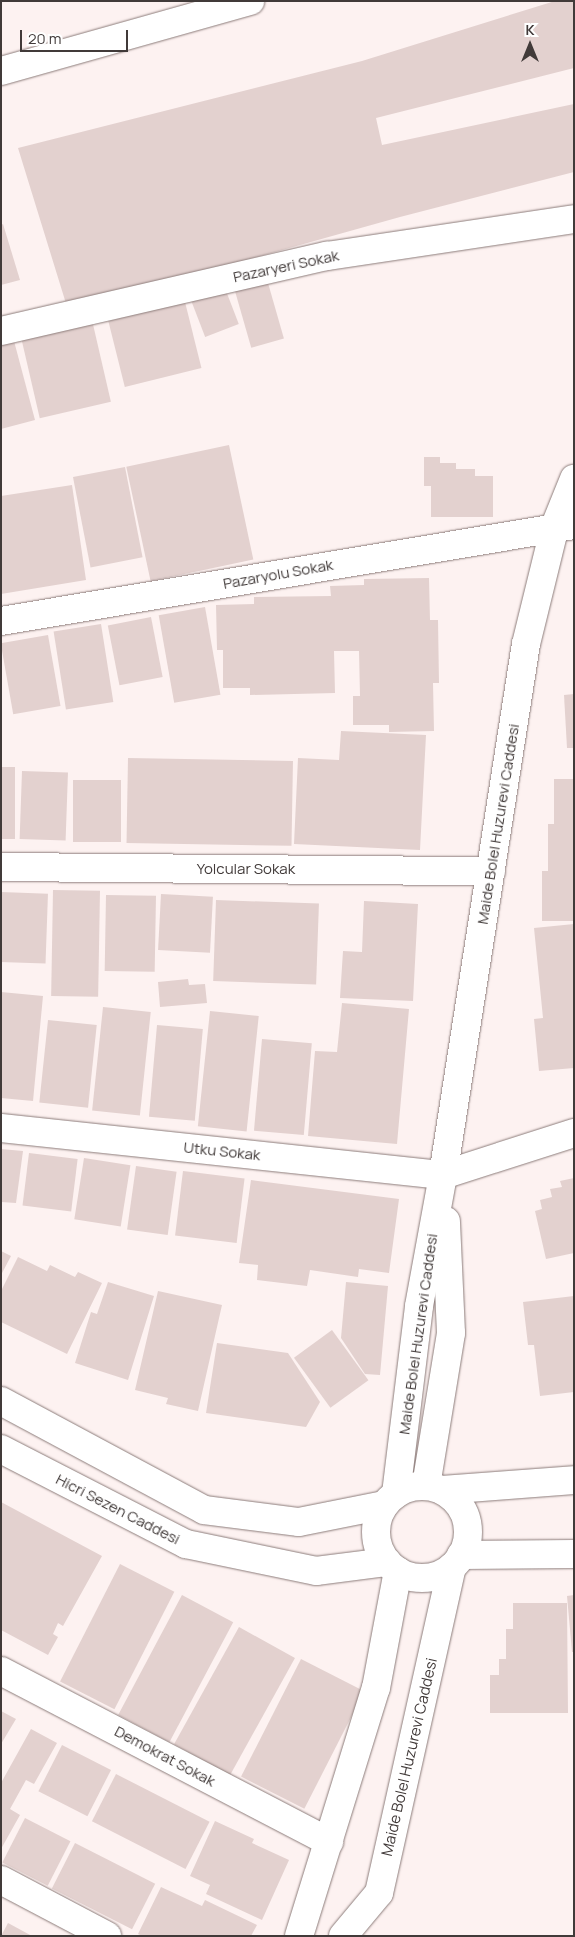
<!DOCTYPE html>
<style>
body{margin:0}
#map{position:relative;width:575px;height:1937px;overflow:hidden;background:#fdf2f1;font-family:Manrope,sans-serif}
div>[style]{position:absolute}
.building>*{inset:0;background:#e3d1cf;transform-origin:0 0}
.roads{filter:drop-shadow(0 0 1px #8c7c7a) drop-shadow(0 0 1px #8c7c7a)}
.street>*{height:28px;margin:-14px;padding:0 14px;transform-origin:14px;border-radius:14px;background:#fff}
.secondary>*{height:28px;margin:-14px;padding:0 14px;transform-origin:14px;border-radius:14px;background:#fff}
.primary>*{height:28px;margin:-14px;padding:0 14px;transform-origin:14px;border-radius:14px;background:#fff}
.primary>.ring{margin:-14px;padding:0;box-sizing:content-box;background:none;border:28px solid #fff;border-radius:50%}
span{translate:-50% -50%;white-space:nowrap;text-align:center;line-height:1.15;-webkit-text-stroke:4px #fff;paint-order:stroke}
.street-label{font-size:15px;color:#413a39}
.frame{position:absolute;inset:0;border:2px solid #413a39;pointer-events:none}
.north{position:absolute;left:505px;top:20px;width:50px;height:50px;-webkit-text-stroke:4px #fff;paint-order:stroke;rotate:0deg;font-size:14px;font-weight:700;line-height:20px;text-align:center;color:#413a39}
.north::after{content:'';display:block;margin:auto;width:18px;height:22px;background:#413a39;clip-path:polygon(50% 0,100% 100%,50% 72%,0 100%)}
.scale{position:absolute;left:20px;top:30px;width:108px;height:22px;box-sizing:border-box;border:2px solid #413a39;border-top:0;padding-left:6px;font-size:15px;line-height:18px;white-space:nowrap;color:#413a39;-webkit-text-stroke:4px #fff;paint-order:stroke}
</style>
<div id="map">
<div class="building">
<i style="clip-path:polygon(555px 1px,574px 1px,574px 68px,376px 118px,382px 145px,574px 104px,574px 172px,400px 217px,68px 310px,18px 148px,362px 61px)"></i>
<i style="clip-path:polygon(3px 224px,20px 280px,1px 285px,1px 225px)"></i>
<i style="left:266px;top:276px;width:65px;height:34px;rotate:74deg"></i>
<i style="left:223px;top:283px;width:44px;height:36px;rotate:69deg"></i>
<i style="left:185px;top:302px;width:68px;height:79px;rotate:76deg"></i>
<i style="left:92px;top:320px;width:84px;height:73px;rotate:77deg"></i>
<i style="clip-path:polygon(14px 341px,35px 420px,1px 429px,1px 344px)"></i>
<i style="left:229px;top:445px;width:117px;height:105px;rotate:78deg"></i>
<i style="clip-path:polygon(424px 457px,440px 457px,440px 463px,456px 463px,456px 469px,475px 469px,475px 476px,493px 476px,493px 517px,431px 517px,431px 486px,424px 486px)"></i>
<i style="left:125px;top:467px;width:92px;height:53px;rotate:79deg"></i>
<i style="clip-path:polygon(72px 485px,86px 580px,1px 594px,1px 496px)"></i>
<i style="clip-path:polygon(429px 578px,430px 620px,438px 620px,439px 683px,433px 683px,434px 731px,389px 732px,389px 725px,353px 725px,353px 696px,360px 696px,359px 651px,334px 651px,335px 693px,250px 695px,250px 688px,223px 688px,223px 650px,217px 650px,216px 605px,254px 604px,254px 597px,331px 596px,330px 586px,364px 585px,364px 579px)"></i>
<i style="left:205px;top:607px;width:89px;height:47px;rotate:80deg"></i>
<i style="left:151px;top:617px;width:61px;height:44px;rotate:79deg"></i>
<i style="left:101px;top:624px;width:79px;height:48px;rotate:81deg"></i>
<i style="left:48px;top:635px;width:72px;height:48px;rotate:80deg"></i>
<i style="clip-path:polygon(574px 694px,574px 748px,567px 748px,564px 695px)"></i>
<i style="clip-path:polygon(341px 731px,426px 735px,420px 850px,294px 844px,298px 758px,339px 760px)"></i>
<i style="left:128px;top:758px;width:165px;height:85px;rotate:1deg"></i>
<i style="left:1px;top:767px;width:14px;height:72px"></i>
<i style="left:22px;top:771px;width:46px;height:68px;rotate:2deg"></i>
<i style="clip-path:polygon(554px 779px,574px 779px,573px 921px,542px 921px,542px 871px,548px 871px,548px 824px,554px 824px)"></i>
<i style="left:73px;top:780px;width:48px;height:62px"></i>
<i style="left:53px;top:890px;width:47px;height:106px;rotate:1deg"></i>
<i style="left:1px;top:892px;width:47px;height:70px;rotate:2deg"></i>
<i style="left:161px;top:894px;width:52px;height:56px;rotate:3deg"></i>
<i style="left:106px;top:895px;width:50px;height:76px;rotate:1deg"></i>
<i style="left:216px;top:900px;width:103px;height:81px;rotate:2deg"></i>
<i style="clip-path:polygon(364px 901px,418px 904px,413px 1001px,340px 998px,343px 951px,362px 952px)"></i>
<i style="clip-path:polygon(574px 924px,574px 1068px,539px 1071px,534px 1019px,543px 1018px,534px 928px)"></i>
<i style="clip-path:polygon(188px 979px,189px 985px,205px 984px,207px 1003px,160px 1007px,158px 982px)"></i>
<i style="clip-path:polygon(1px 992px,43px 996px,33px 1101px,1px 1098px)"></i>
<i style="clip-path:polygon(342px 1003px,409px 1009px,397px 1144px,308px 1136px,315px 1051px,337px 1052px)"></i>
<i style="left:103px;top:1007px;width:48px;height:104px;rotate:6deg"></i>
<i style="left:210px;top:1011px;width:49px;height:116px;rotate:6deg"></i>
<i style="left:48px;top:1020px;width:49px;height:83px;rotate:6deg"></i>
<i style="left:157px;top:1025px;width:46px;height:92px;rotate:5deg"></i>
<i style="left:262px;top:1039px;width:50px;height:92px;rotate:5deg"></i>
<i style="clip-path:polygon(1px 1149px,23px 1151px,16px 1203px,1px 1202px)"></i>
<i style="left:29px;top:1153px;width:49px;height:53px;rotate:7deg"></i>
<i style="left:84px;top:1158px;width:47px;height:62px;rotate:9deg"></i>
<i style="left:136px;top:1166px;width:41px;height:64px;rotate:8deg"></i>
<i style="left:183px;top:1171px;width:62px;height:65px;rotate:7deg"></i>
<i style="clip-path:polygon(574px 1178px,574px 1253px,546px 1259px,535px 1211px,542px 1209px,540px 1200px,552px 1197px,550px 1189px,562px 1187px,560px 1181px)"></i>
<i style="clip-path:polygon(251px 1180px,399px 1199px,389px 1273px,359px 1269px,358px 1277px,310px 1270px,307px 1286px,257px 1280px,258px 1265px,239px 1263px)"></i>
<i style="clip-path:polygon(1px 1251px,11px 1256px,1px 1275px)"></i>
<i style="clip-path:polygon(18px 1257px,47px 1271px,50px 1265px,75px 1277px,78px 1272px,102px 1283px,67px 1354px,1px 1322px,1px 1291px)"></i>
<i style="clip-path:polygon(108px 1282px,154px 1296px,128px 1380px,75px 1363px,91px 1312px,97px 1314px)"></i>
<i style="clip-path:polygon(346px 1282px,388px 1286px,380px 1375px,365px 1374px,341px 1338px)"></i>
<i style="clip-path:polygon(158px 1291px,222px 1305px,198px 1411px,166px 1404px,168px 1398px,135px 1390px)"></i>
<i style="clip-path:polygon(574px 1296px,574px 1392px,540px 1396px,534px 1345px,528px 1345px,523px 1302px)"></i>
<i style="left:332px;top:1330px;width:62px;height:47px;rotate:54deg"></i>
<i style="clip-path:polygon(217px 1343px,288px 1353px,320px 1402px,306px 1427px,206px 1413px)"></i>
<i style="clip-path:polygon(1px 1502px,102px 1556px,63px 1626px,58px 1623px,53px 1634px,58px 1637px,48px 1655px,1px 1630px)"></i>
<i style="left:120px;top:1564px;width:61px;height:132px;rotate:27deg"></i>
<i style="left:182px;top:1595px;width:58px;height:136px;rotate:28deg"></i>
<i style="clip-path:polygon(574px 1595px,574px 1652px,572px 1652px,567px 1596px)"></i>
<i style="clip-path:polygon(513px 1603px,567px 1603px,568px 1713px,490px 1713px,490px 1675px,499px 1675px,499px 1659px,506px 1659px,506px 1629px,513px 1629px)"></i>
<i style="left:239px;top:1627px;width:64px;height:134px;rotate:29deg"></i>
<i style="left:301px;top:1659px;width:71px;height:132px;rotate:27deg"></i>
<i style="clip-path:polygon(1px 1711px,16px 1719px,1px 1744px)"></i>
<i style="clip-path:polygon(31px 1729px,57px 1743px,34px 1784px,26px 1780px,10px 1809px,20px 1815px,1px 1849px,1px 1783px)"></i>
<i style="left:62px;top:1745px;width:55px;height:52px;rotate:27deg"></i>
<i style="left:116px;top:1774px;width:105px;height:53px;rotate:27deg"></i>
<i style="left:25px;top:1818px;width:51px;height:50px;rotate:27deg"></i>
<i style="clip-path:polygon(215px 1821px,254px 1839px,252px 1843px,289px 1860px,262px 1920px,206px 1894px,210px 1885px,190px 1876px)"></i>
<i style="left:75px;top:1843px;width:90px;height:51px;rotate:27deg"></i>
<i style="clip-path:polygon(161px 1887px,202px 1906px,205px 1900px,257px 1925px,251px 1936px,142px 1936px,138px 1934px)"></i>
<i style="clip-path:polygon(8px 1923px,32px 1936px,1px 1936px)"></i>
</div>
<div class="roads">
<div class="street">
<i style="left:1px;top:331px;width:335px;rotate:-13deg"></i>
<i style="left:327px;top:256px;width:250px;rotate:-8.5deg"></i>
<i style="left:1px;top:621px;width:581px;rotate:-9.51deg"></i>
<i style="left:1px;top:867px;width:490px;rotate:0.5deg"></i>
<i style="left:1px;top:1128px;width:444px;rotate:6.1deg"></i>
<i style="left:443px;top:1175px;width:138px;rotate:-17.8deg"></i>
<i style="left:1px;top:1671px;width:370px;rotate:27.5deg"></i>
<i style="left:1px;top:1880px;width:120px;rotate:27.8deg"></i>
</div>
<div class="secondary">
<i style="left:426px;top:1486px;width:155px;rotate:-80.7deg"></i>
<i style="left:451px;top:1333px;width:112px;rotate:-92.6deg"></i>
<i style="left:396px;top:1494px;width:189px;rotate:-83deg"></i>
<i style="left:419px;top:1306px;width:133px;rotate:-79.6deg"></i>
<i style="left:443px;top:1175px;width:537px;rotate:-81.12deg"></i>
<i style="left:526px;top:644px;width:122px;rotate:-76.2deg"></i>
<i style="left:555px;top:526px;width:51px;rotate:-68deg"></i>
<i style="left:299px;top:1936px;width:260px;rotate:-72.8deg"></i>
<i style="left:376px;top:1688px;width:119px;rotate:-79.4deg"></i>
<i style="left:343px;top:1936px;width:56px;rotate:-50.1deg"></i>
<i style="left:379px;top:1893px;width:334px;rotate:-77.4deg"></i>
</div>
<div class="primary">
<i style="left:1px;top:71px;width:259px;rotate:-15.7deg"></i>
<i style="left:1px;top:1401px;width:230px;rotate:28.2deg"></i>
<i style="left:204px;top:1510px;width:96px;rotate:7.2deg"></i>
<i style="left:299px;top:1522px;width:87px;rotate:-11.3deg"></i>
<i style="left:1px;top:1449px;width:208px;rotate:27.2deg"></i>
<i style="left:186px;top:1544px;width:133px;rotate:11.7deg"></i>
<i style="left:316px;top:1571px;width:72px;rotate:-7.2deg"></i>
<i class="ring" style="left:376px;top:1486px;width:64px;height:64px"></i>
<i style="left:442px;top:1490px;width:132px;rotate:-4.3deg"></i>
<i style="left:461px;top:1555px;width:113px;rotate:-0.5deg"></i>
</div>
</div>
<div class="street-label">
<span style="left:286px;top:266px;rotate:-12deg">Pazaryeri Sokak</span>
<span style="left:278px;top:574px;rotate:-10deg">Pazaryolu Sokak</span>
<span style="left:498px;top:824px;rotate:-81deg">Maide Bolel Huzurevi Caddesi</span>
<span style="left:246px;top:869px">Yolcular Sokak</span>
<span style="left:222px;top:1151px;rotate:6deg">Utku Sokak</span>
<span style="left:418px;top:1334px;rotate:-82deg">Maide Bolel Huzurevi Caddesi</span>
<span style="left:118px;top:1509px;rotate:27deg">Hicri Sezen Caddesi</span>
<span style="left:165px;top:1756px;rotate:28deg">Demokrat Sokak</span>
<span style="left:409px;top:1757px;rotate:-77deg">Maide Bolel Huzurevi Caddesi</span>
</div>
<div class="frame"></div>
<div class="north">K</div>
<div class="scale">20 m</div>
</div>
